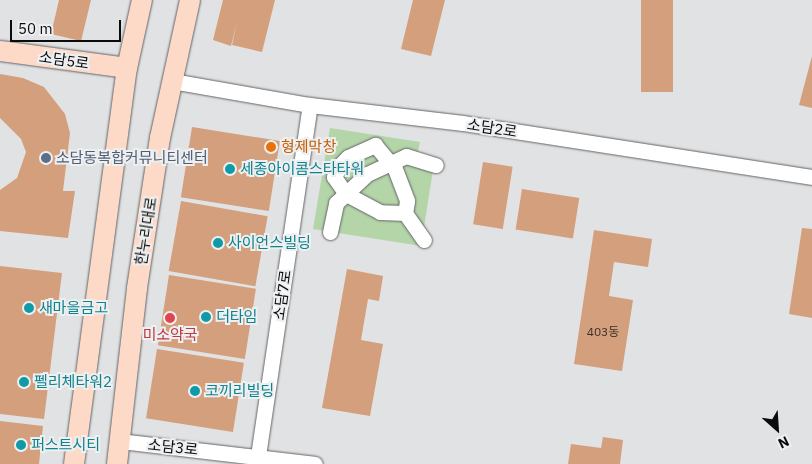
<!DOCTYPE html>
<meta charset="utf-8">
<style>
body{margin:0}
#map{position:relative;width:812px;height:464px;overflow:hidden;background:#e1e2e3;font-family:"IBM Plex Sans","Noto Sans KR",sans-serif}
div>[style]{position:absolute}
.green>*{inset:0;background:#b3d5a8}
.building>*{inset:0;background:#d49f7c;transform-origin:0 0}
.roads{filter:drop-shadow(0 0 1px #646466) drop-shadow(0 0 1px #646466)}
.street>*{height:15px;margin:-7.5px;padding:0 7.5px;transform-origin:7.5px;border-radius:7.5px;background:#fff}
.secondary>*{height:20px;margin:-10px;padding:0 10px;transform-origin:10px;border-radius:10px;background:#fddac8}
.dots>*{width:14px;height:14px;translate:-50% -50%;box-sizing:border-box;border:2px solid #eeeff0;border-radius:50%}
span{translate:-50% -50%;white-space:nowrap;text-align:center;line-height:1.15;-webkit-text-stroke:4px #eeeff0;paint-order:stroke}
.number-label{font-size:12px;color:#3d3028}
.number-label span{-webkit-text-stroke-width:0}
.street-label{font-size:15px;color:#0b0b0c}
.food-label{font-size:15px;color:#c56008}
.left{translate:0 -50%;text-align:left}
.service-label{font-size:15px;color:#4e5e75}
.culture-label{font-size:15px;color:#0d838f}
.health-label{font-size:15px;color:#be3a42}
.north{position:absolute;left:752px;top:404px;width:50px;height:50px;-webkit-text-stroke:4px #eeeff0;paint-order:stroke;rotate:154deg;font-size:14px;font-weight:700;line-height:20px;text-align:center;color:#0b0b0c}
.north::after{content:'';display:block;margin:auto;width:18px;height:22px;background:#0b0b0c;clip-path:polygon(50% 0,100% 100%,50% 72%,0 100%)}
.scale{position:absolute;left:10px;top:20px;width:111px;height:22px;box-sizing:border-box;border:2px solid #0b0b0c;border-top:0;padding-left:6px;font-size:15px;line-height:18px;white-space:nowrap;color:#0b0b0c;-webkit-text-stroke:4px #eeeff0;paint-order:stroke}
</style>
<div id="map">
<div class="green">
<i style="clip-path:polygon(330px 128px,420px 142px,415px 166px,433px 170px,421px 246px,313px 229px)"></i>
</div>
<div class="building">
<i style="clip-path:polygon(59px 0,91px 0,81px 41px,51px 34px)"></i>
<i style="clip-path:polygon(223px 0,275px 0,262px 52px,232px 45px,237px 22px,231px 46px,213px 40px)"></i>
<i style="clip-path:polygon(413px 0,445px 0,431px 56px,401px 49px)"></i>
<i style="left:641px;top:0;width:32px;height:92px"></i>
<i style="clip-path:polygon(812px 56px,812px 108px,799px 105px)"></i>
<i style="clip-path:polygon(0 74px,23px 78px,44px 87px,65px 114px,70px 133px,63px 191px,75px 191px,68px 238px,0 231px,0 190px,17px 178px,26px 152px,21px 139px,0 118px)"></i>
<i style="left:192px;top:127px;width:89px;height:71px;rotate:9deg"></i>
<i style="left:483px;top:162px;width:30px;height:63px;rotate:9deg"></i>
<i style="left:522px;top:189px;width:58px;height:41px;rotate:9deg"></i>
<i style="left:181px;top:201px;width:88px;height:71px;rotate:10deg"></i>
<i style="clip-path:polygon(802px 228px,812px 229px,812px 318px,789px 314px)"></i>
<i style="clip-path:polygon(594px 230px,652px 239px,648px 267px,614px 262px,609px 296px,633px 300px,622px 371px,574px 364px)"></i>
<i style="clip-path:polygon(0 266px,62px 273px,44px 419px,0 414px)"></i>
<i style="clip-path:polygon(347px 269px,383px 276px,379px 301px,368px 299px,361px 340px,383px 344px,370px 416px,322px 408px)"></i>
<i style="left:169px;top:275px;width:88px;height:71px;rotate:9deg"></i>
<i style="left:157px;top:349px;width:88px;height:70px;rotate:9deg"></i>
<i style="clip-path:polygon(0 421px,43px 426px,39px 464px,0 464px)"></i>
<i style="clip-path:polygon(603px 437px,623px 440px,620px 464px,568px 464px,571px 444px,601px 448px)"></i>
</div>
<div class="roads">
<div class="street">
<i style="left:172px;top:81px;width:140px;rotate:9.9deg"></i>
<i style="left:310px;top:105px;width:154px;rotate:6.7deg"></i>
<i style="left:463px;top:123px;width:353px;rotate:8.8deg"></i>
<i style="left:405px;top:213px;width:25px;rotate:-178deg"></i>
<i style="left:380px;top:212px;width:38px;rotate:-152deg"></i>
<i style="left:346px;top:194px;width:21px;rotate:-125deg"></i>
<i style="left:334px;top:177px;width:13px;rotate:-63deg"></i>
<i style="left:340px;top:165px;width:11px;rotate:-45deg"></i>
<i style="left:348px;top:157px;width:30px;rotate:-24deg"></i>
<i style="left:375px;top:145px;width:31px;rotate:50deg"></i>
<i style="left:395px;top:169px;width:34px;rotate:69deg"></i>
<i style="left:407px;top:201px;width:12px;rotate:99deg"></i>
<i style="left:405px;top:213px;width:33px;rotate:55deg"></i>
<i style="left:330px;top:232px;width:30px;rotate:-78deg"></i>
<i style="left:336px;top:203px;width:42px;rotate:-43.1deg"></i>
<i style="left:367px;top:174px;width:43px;rotate:-24.8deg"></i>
<i style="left:406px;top:156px;width:31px;rotate:17deg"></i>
<i style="left:120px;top:441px;width:196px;rotate:6.7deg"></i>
<i style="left:258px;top:456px;width:355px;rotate:-81.6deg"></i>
</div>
<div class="secondary">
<i style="left:0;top:51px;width:128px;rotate:7.6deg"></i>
<i style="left:74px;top:464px;width:400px;rotate:-82.4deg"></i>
<i style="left:127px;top:68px;width:70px;rotate:-77.6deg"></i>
<i style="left:117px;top:464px;width:177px;rotate:-83.5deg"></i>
<i style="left:137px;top:288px;width:152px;rotate:-81.3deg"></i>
<i style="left:160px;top:138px;width:141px;rotate:-77.7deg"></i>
</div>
</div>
<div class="dots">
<i style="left:271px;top:147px;background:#e8710a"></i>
<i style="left:46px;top:158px;background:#5c6f8a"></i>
<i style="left:230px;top:169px;background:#0f9aa8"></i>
<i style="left:218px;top:243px;background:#0f9aa8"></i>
<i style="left:29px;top:308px;background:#0f9aa8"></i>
<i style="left:206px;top:317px;background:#0f9aa8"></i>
<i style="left:170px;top:318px;background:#e0444e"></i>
<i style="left:24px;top:382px;background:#0f9aa8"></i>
<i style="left:195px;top:391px;background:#0f9aa8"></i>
<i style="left:21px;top:445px;background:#0f9aa8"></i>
</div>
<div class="number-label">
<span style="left:603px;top:332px">403동</span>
</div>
<div class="street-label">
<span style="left:64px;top:60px;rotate:8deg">소담5로</span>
<span style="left:492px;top:128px;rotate:9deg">소담2로</span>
<span style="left:146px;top:231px;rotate:-81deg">한누리대로</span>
<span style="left:282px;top:295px;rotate:-82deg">소담7로</span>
<span style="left:173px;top:447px;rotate:6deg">소담3로</span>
</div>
<div class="food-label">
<span class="left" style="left:281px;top:147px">형제막창</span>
</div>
<div class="service-label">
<span class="left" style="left:56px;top:158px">소담동복합커뮤니티센터</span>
</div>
<div class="culture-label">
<span class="left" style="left:240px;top:169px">세종아이콤스타타워</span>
<span class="left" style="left:228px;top:243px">사이언스빌딩</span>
<span class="left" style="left:39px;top:308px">새마을금고</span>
<span class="left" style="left:216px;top:317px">더타임</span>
<span class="left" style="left:34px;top:382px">펠리체타워2</span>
<span class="left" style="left:205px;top:391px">코끼리빌딩</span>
<span class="left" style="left:31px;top:445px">퍼스트시티</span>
</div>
<div class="health-label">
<span style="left:170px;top:335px">미소약국</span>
</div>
<div class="north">N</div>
<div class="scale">50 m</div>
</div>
